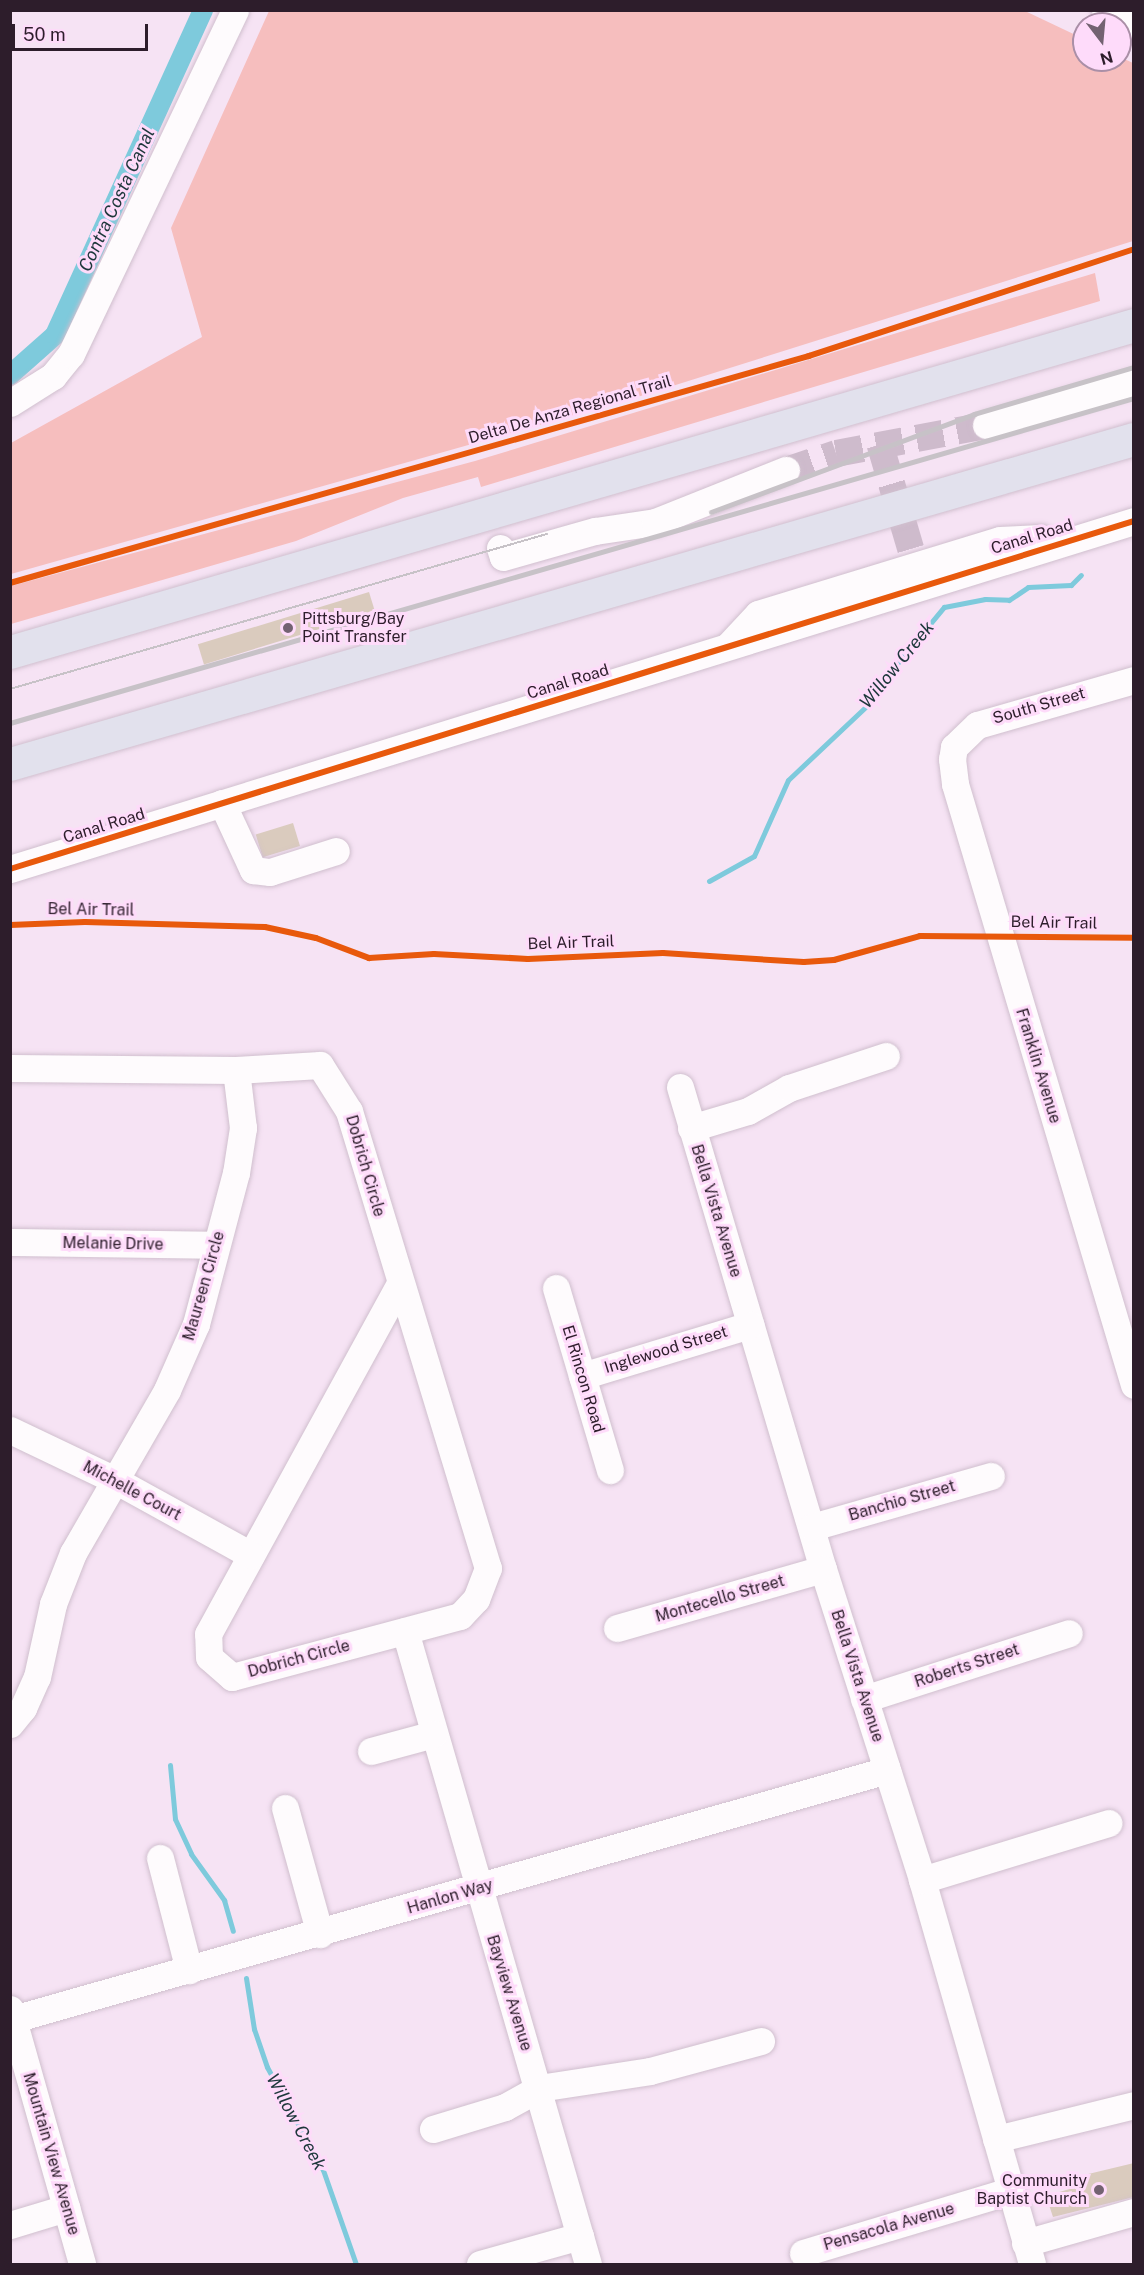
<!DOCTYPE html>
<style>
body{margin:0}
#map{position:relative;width:1144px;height:2275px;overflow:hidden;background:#f6e3f4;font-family:"Public Sans",sans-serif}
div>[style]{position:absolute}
.green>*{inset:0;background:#f6bebe}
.stream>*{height:5px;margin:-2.5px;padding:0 2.5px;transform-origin:2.5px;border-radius:2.5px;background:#7ecadc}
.canal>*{height:20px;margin:-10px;padding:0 10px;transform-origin:10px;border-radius:10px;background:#7ecadc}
.building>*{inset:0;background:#dacbbe;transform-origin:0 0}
.minor-tunnel>*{height:27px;margin-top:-13.5px;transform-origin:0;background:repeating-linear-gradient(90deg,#cebbcc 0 27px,transparent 0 41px)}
.roads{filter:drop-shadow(0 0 2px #d0bfce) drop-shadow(0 0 2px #d0bfce)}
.minor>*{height:27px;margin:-13.5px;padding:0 13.5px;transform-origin:13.5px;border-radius:13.5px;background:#fefbfd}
.highway>*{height:33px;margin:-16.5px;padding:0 16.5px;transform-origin:16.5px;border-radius:16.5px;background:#e2e1ed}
.tram>*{height:1.5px;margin:-0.75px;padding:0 0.75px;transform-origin:0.75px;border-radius:0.75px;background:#c7c2c7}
.rail>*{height:4.5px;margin:-2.25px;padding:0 2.25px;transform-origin:2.25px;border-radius:2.25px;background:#c7c2c7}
.cycleway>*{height:6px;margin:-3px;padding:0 3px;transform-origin:3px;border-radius:3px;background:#e8590c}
.dots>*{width:16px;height:16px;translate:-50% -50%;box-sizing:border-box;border:3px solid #fedbfa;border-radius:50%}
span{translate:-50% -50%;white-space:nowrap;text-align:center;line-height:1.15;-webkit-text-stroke:6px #fedbfa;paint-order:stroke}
.street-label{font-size:16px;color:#2d1d2b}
.poi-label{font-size:16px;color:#2d1d2b}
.left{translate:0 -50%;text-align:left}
.right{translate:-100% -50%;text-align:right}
.water-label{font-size:18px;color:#1d373b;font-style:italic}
.frame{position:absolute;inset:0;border:12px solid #2d1d2b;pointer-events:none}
.north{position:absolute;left:1072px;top:12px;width:60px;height:60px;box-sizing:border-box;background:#fedbfa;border:2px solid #aa8fa7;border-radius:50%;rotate:164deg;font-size:16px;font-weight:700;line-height:24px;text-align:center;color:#2d1d2b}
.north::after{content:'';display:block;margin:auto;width:21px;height:27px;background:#736271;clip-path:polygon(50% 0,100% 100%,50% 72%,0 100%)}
.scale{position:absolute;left:12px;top:24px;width:136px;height:27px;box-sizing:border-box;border:3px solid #2d1d2b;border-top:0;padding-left:8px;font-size:18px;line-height:21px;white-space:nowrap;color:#2d1d2b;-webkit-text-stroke:4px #fedbfa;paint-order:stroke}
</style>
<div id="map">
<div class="green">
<i style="clip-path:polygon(269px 11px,1025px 11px,1084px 39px,1084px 60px,1120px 60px,1120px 57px,1133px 63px,1133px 241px,631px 399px,11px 574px,11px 443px,202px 337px,171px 228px)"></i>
<i style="clip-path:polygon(1095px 273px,1100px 301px,481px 487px,478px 477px,403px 498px,296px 541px,11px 624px,11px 586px,475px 461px)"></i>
</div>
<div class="stream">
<i style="left:709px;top:881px;width:51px;rotate:-29.1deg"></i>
<i style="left:754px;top:856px;width:83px;rotate:-65.9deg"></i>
<i style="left:788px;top:780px;width:121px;rotate:-43.3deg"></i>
<i style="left:876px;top:697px;width:22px;rotate:-63deg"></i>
<i style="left:886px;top:677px;width:91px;rotate:-50.4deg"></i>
<i style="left:944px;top:607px;width:42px;rotate:-11deg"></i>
<i style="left:985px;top:599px;width:24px;rotate:2deg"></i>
<i style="left:1009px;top:600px;width:23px;rotate:-34deg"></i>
<i style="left:1028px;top:587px;width:43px;rotate:-2.7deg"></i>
<i style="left:1071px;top:585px;width:14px;rotate:-45deg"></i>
<i style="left:170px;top:1765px;width:54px;rotate:84.7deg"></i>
<i style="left:175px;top:1819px;width:38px;rotate:65deg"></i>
<i style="left:191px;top:1854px;width:57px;rotate:54.3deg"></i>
<i style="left:224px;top:1900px;width:32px;rotate:74deg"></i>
<i style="left:246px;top:1978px;width:52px;rotate:81.1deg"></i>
<i style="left:254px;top:2029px;width:40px;rotate:71.1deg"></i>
<i style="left:267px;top:2067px;width:117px;rotate:61.5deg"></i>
<i style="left:323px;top:2170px;width:100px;rotate:70.7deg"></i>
</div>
<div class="canal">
<i style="left:10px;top:375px;width:60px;rotate:-41.6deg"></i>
<i style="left:55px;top:335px;width:357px;rotate:-65.5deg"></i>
</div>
<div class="building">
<i style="left:369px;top:592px;width:21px;height:179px;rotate:73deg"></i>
<i style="left:293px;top:823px;width:24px;height:39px;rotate:73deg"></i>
<i style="clip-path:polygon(1134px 2163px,1134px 2197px,1053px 2217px,1046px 2196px,1083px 2185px,1080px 2176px)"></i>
</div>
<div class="minor-tunnel">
<i style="left:880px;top:444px;width:109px;rotate:73.6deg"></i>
<i style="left:786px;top:470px;width:53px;rotate:-18.8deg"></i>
<i style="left:836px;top:453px;width:153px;rotate:-10.6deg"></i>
</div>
<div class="roads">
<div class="minor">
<i style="left:1105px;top:10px;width:32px;rotate:26deg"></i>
<i style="left:10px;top:403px;width:51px;rotate:-32.1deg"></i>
<i style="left:53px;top:376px;width:28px;rotate:-51deg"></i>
<i style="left:71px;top:354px;width:381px;rotate:-64.5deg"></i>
<i style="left:986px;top:425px;width:154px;rotate:-16.2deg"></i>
<i style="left:500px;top:548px;width:9px;rotate:72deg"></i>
<i style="left:503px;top:557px;width:96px;rotate:-15.8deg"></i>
<i style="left:595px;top:531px;width:61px;rotate:-8.5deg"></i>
<i style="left:655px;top:522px;width:141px;rotate:-21.7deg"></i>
<i style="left:729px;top:645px;width:42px;rotate:-46.9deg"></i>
<i style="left:758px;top:614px;width:253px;rotate:-17deg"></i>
<i style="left:1000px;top:540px;width:41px;rotate:-2.8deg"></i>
<i style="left:1134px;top:680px;width:163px;rotate:164deg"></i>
<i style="left:977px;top:725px;width:32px;rotate:136deg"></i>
<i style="left:954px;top:747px;width:12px;rotate:99deg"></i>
<i style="left:952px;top:759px;width:25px;rotate:83deg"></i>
<i style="left:955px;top:784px;width:627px;rotate:73.41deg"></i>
<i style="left:222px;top:803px;width:74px;rotate:65.2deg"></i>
<i style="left:253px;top:870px;width:17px;rotate:7deg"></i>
<i style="left:270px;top:872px;width:69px;rotate:-17.7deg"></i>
<i style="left:10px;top:869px;width:1177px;rotate:-17.2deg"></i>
<i style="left:10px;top:1068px;width:226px;rotate:0.5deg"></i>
<i style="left:236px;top:1070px;width:84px;rotate:-3.4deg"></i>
<i style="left:320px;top:1065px;width:54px;rotate:57.8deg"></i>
<i style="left:349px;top:1111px;width:478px;rotate:73.1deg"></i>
<i style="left:488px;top:1568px;width:33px;rotate:111deg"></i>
<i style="left:476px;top:1599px;width:23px;rotate:133deg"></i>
<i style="left:460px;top:1616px;width:236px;rotate:165deg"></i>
<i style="left:232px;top:1677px;width:30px;rotate:-139deg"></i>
<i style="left:209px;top:1657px;width:23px;rotate:-92deg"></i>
<i style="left:208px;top:1634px;width:398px;rotate:-61.3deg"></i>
<i style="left:680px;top:1087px;width:503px;rotate:73.48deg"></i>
<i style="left:823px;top:1569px;width:326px;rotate:72.3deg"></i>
<i style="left:922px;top:1880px;width:399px;rotate:74deg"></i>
<i style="left:691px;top:1128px;width:59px;rotate:-16.6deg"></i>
<i style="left:748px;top:1111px;width:47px;rotate:-29.3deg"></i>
<i style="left:789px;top:1088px;width:102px;rotate:-18.3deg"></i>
<i style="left:10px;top:1242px;width:206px;rotate:0.8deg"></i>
<i style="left:556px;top:1288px;width:190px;rotate:73.5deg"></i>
<i style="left:582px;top:1376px;width:176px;rotate:-16.9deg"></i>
<i style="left:10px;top:1430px;width:116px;rotate:25.5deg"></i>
<i style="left:115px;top:1480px;width:155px;rotate:28.9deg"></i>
<i style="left:812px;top:1527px;width:186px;rotate:-15.9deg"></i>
<i style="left:617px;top:1628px;width:214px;rotate:-16deg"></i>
<i style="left:405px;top:1631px;width:659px;rotate:73.88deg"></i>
<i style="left:864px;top:1699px;width:215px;rotate:-17.8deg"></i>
<i style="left:10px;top:1724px;width:21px;rotate:-51deg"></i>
<i style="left:23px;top:1708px;width:34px;rotate:-66deg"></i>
<i style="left:37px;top:1677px;width:75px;rotate:-77.6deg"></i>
<i style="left:53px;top:1604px;width:55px;rotate:-68.6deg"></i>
<i style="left:73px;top:1553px;width:188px;rotate:-60deg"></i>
<i style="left:167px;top:1390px;width:72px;rotate:-66.3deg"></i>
<i style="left:196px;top:1324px;width:156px;rotate:-75.2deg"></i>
<i style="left:236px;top:1173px;width:46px;rotate:-81.2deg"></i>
<i style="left:243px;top:1128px;width:58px;rotate:-96.9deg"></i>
<i style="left:371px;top:1751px;width:65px;rotate:-15.1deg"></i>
<i style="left:285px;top:1808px;width:131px;rotate:74.5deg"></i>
<i style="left:160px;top:1858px;width:116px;rotate:75.5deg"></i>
<i style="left:922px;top:1880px;width:195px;rotate:-17deg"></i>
<i style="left:10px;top:2009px;width:265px;rotate:74.2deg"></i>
<i style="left:10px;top:2020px;width:912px;rotate:-15.91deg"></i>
<i style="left:433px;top:2129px;width:75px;rotate:-17deg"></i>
<i style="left:505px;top:2107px;width:39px;rotate:-29deg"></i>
<i style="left:539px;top:2088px;width:112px;rotate:-8.7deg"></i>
<i style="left:650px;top:2071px;width:115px;rotate:-15.1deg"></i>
<i style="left:996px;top:2139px;width:142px;rotate:-13.8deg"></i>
<i style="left:10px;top:2225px;width:59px;rotate:-16.9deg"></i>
<i style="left:1025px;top:2243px;width:113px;rotate:-15.9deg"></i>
<i style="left:803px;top:2253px;width:216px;rotate:-16.7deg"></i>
<i style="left:480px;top:2264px;width:104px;rotate:-15.6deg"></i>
</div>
<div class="highway">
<i style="left:10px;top:652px;width:1171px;rotate:-16.22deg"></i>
<i style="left:10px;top:764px;width:1170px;rotate:-16.13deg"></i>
</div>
</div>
<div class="tram">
<i style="left:10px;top:689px;width:559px;rotate:-16.1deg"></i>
</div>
<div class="rail">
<i style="left:711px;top:512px;width:281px;rotate:-20.4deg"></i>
<i style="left:974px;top:414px;width:167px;rotate:-16.4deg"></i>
<i style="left:10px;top:723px;width:1170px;rotate:-16.13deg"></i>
</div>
<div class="cycleway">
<i style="left:10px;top:583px;width:831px;rotate:-15.86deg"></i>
<i style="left:809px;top:356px;width:342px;rotate:-18.2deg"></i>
<i style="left:10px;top:869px;width:1177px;rotate:-17.2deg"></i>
<i style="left:10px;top:925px;width:75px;rotate:-2.3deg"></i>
<i style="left:85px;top:922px;width:180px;rotate:1.6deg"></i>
<i style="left:265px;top:927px;width:52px;rotate:12.2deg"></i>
<i style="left:316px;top:938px;width:57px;rotate:20.7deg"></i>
<i style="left:369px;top:958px;width:65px;rotate:-3.5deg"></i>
<i style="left:434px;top:954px;width:94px;rotate:3deg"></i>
<i style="left:528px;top:959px;width:135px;rotate:-2.5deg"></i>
<i style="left:663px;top:953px;width:141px;rotate:3.7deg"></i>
<i style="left:804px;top:962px;width:30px;rotate:-4deg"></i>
<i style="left:834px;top:960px;width:89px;rotate:-15.6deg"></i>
<i style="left:920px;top:936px;width:214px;rotate:0.5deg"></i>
</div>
<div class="dots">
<i style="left:288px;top:628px;background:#736271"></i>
<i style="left:1099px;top:2190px;background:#736271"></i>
</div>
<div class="street-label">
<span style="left:570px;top:410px;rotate:-16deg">Delta De Anza Regional Trail</span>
<span style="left:1032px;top:537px;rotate:-17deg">Canal Road</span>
<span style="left:568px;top:682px;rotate:-17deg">Canal Road</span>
<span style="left:1039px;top:706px;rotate:-16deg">South Street</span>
<span style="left:104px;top:826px;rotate:-17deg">Canal Road</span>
<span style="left:91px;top:910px;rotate:1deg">Bel Air Trail</span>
<span style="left:1054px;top:923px;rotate:1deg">Bel Air Trail</span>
<span style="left:571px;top:943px;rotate:-2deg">Bel Air Trail</span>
<span style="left:1038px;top:1066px;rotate:73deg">Franklin Avenue</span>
<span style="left:365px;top:1166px;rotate:74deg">Dobrich Circle</span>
<span style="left:716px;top:1211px;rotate:73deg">Bella Vista Avenue</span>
<span style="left:113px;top:1244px;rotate:1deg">Melanie Drive</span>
<span style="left:204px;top:1286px;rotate:-74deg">Maureen Circle</span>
<span style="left:666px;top:1350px;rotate:-17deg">Inglewood Street</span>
<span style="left:583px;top:1379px;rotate:73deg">El Rincon Road</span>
<span style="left:132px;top:1491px;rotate:28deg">Michelle Court</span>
<span style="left:902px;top:1501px;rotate:-16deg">Banchio Street</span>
<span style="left:720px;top:1599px;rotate:-16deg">Montecello Street</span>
<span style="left:299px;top:1659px;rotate:-15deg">Dobrich Circle</span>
<span style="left:967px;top:1666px;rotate:-18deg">Roberts Street</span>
<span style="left:857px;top:1676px;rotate:72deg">Bella Vista Avenue</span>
<span style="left:450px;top:1897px;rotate:-16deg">Hanlon Way</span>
<span style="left:509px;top:1993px;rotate:73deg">Bayview Avenue</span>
<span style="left:51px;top:2154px;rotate:74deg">Mountain View Avenue</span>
<span style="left:889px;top:2227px;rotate:-16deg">Pensacola Avenue</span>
</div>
<div class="poi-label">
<span class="left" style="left:302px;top:628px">Pittsburg/Bay<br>Point Transfer</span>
<span class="right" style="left:1087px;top:2190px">Community<br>Baptist Church</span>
</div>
<div class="water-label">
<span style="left:117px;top:200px;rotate:-65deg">Contra Costa Canal</span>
<span style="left:897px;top:665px;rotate:-51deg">Willow Creek</span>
<span style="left:296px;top:2122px;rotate:62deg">Willow Creek</span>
</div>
<div class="frame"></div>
<div class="north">N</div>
<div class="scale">50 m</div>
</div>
